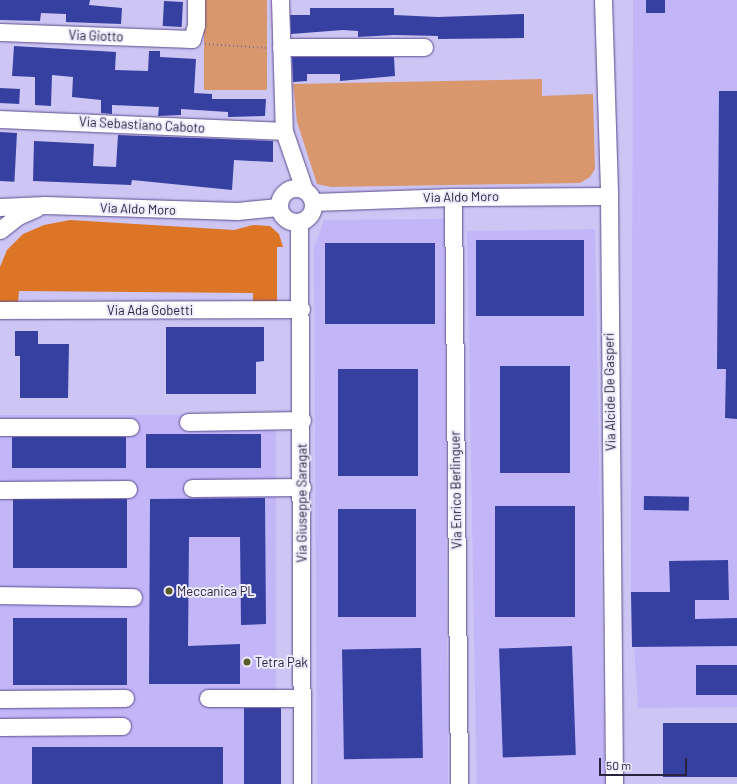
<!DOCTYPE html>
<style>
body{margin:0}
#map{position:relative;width:737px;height:784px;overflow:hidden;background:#cdc5f3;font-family:Barlow,sans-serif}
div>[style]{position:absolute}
.built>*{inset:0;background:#c2b6f8;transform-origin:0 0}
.green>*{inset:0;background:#d9976d;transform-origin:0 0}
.forest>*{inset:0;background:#dc7525}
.building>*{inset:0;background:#3640a1;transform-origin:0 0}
.path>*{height:2px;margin-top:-1px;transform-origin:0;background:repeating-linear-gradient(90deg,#797297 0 1px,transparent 0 4px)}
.roads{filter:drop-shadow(0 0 1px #5d4c8f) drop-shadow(0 0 1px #5d4c8f)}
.minor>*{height:17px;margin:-8.5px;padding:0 8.5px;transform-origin:8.5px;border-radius:8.5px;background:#fff}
.minor>.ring{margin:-8.5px;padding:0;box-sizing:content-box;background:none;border:17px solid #fff;border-radius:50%}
.dots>*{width:11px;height:11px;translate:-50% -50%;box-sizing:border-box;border:2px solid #edebfb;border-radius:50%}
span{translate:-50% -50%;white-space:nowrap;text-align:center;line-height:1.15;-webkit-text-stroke:4px #edebfb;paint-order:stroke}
.street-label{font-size:13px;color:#2a2340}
.poi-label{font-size:13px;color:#2a2340}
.left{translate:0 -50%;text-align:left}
.scale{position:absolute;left:599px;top:758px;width:88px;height:18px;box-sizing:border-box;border:2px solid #2a2340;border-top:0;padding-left:5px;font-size:12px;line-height:14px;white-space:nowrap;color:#2a2340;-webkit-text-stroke:3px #edebfb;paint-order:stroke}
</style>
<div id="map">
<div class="built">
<i style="clip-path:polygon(633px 0,737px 0,737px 707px,638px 708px,631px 592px)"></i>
<i style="clip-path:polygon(444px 219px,448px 784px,317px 784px,314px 248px,324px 220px)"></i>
<i style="left:595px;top:229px;width:555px;height:128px;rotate:89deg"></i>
<i style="left:0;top:415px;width:276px;height:369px"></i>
</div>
<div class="green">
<i style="left:204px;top:0;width:63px;height:90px"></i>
<i style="clip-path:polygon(542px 79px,542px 96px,593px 94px,595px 169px,590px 177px,580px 183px,331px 187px,317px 184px,297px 122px,293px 84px)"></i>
</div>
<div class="forest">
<i style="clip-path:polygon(70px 220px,234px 230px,253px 225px,270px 226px,279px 234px,283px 247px,277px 247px,277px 303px,253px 303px,253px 293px,19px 291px,18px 302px,0 302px,0 267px,7px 250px,23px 234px,44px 225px)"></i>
</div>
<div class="building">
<i style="clip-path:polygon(0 0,90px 0,89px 5px,122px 8px,121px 24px,66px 22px,66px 14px,41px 13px,40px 21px,0 20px)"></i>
<i style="left:646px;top:0;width:19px;height:13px"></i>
<i style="left:164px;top:1px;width:19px;height:25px;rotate:3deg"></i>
<i style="clip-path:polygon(310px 8px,394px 8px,394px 15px,438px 17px,524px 14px,524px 38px,438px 39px,438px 36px,394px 35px,358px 37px,358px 31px,343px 30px,291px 34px,290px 15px,310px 15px)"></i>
<i style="clip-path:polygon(14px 46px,116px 52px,115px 70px,148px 71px,149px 51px,160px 51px,160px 57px,196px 59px,194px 93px,212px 94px,212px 99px,266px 99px,265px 116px,228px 117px,228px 112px,181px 109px,181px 115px,158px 116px,159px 107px,112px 105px,112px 114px,101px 113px,101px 100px,72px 97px,73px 77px,52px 75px,51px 106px,35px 105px,35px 77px,12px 76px)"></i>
<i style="clip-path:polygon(292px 57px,394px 57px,395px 76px,340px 81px,340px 74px,307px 74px,307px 81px,293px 82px)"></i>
<i style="left:0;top:88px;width:20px;height:15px;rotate:3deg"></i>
<i style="clip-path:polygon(719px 91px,737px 91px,737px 419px,725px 418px,726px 369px,717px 369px)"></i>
<i style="left:0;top:132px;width:17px;height:49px;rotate:3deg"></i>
<i style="clip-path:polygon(118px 135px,273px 141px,273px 162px,234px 160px,232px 190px,132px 180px,131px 185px,33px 181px,34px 141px,94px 144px,93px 166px,116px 167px)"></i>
<i style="left:476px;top:240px;width:108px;height:76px"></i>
<i style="left:325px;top:243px;width:110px;height:81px"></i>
<i style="clip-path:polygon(166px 327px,264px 327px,264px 361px,256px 362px,256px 394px,166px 394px)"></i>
<i style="clip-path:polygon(15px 331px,38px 331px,38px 344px,69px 344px,68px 398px,20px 398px,20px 356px,15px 356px)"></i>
<i style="left:500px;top:366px;width:70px;height:107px"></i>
<i style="left:338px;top:369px;width:80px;height:107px"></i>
<i style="left:146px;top:434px;width:115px;height:34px"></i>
<i style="left:12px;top:437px;width:114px;height:31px"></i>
<i style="left:644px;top:496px;width:45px;height:14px;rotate:1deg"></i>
<i style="clip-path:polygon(265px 498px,266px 624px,241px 625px,240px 537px,189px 537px,188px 646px,240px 644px,240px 684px,149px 684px,150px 499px)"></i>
<i style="left:127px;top:499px;width:69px;height:114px;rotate:90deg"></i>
<i style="left:495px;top:506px;width:80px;height:111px"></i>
<i style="left:338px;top:509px;width:78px;height:108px"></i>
<i style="clip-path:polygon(728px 560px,729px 600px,695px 600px,695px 619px,737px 618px,737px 646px,632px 647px,631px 592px,670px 592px,669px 561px)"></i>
<i style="left:13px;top:618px;width:114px;height:67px"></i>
<i style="left:572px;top:646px;width:109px;height:73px;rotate:88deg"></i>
<i style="left:421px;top:648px;width:110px;height:79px;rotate:89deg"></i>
<i style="left:696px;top:665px;width:41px;height:30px"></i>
<i style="left:244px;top:708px;width:37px;height:76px"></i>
<i style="left:663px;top:723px;width:74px;height:54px"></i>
<i style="left:223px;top:747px;width:37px;height:191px;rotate:90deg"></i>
</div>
<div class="path">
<i style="left:205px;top:44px;width:62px;rotate:3.7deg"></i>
</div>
<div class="roads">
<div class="minor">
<i style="left:280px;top:0;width:131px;rotate:88.3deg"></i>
<i style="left:284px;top:131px;width:61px;rotate:71deg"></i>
<i style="left:603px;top:0;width:196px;rotate:88.2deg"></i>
<i style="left:609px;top:196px;width:588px;rotate:89.51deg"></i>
<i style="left:0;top:32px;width:192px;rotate:2.1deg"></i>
<i style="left:192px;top:39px;width:15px;rotate:-74deg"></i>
<i style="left:196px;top:25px;width:25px;rotate:-90deg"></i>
<i style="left:281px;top:47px;width:143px"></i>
<i style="left:0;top:119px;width:284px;rotate:2.4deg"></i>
<i class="ring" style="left:279px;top:188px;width:17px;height:17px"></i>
<i style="left:453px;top:197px;width:587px;rotate:89.41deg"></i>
<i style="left:313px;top:202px;width:140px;rotate:-2deg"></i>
<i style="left:453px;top:197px;width:156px;rotate:-0.4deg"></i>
<i style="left:0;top:207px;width:45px;rotate:-2.5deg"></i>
<i style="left:45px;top:205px;width:192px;rotate:1.8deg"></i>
<i style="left:237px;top:211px;width:41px;rotate:-5.6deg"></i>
<i style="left:299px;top:222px;width:562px;rotate:89.69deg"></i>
<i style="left:0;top:230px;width:23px;rotate:-38deg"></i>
<i style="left:18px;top:216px;width:20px;rotate:-24deg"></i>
<i style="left:0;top:310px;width:301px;rotate:-0.2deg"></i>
<i style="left:188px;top:422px;width:114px;rotate:-1deg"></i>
<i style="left:0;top:427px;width:130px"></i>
<i style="left:192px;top:488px;width:110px;rotate:-0.5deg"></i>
<i style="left:0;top:490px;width:128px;rotate:-0.4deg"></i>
<i style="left:0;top:595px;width:133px;rotate:0.9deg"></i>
<i style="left:208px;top:698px;width:94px"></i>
<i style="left:0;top:699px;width:125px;rotate:-0.5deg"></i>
<i style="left:0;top:727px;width:122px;rotate:-0.5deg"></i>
</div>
</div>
<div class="dots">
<i style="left:169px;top:591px;background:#585c29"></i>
<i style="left:247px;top:662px;background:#585c29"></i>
</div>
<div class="street-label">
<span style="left:96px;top:36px;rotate:2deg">Via Giotto</span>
<span style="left:142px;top:125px;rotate:3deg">Via Sebastiano Caboto</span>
<span style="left:461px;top:197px;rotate:-1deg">Via Aldo Moro</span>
<span style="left:138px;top:209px;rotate:2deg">Via Aldo Moro</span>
<span style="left:150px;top:310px">Via Ada Gobetti</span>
<span style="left:610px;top:392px;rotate:-91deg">Via Alcide De Gasperi</span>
<span style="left:456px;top:490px;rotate:-91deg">Via Enrico Berlinguer</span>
<span style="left:302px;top:503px;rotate:-90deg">Via Giuseppe Saragat</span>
</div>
<div class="poi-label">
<span class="left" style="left:177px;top:591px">Meccanica PL</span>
<span class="left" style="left:255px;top:662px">Tetra Pak</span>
</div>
<div class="scale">50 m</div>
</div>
